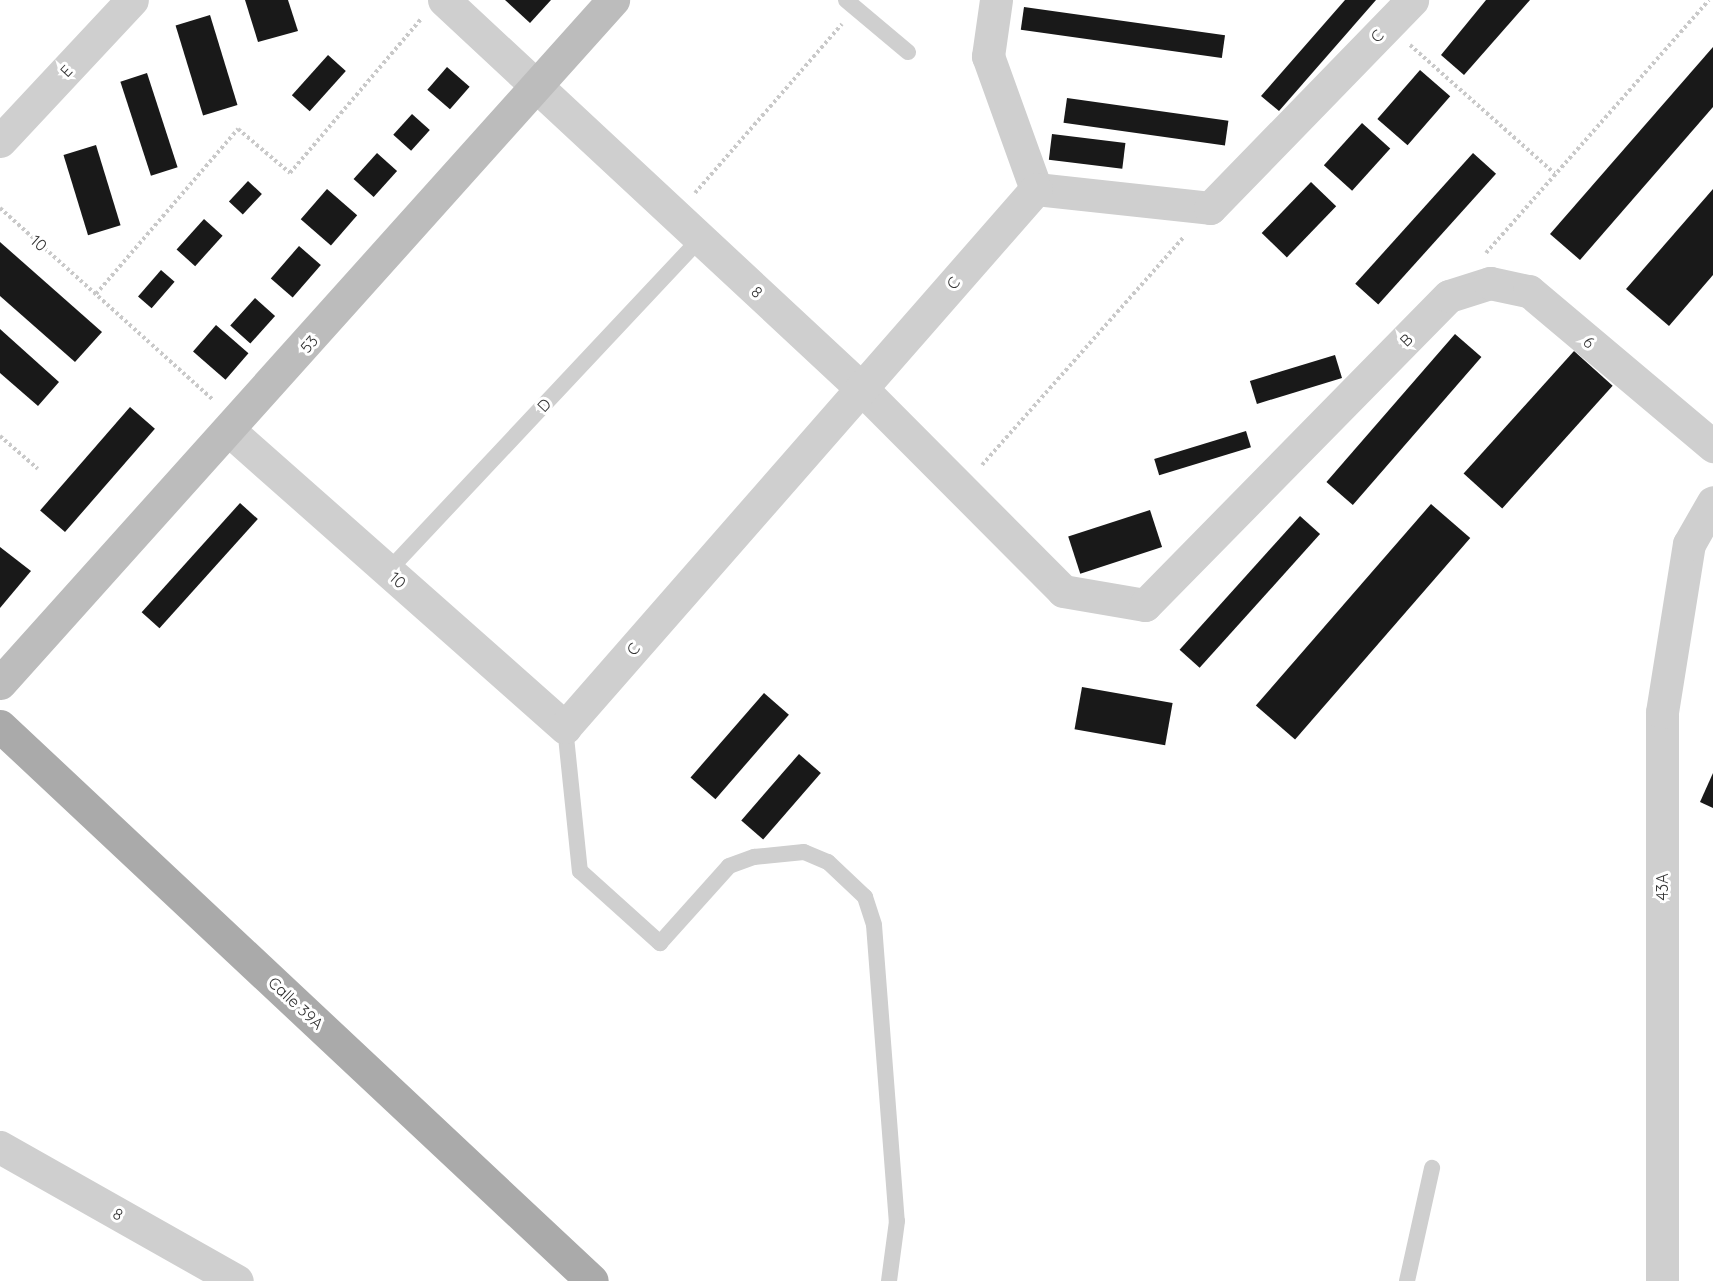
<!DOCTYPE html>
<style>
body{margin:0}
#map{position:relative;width:1713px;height:1281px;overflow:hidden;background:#fff;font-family:Quicksand,sans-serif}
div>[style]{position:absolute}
.building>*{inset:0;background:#191919;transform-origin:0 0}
.path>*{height:4px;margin-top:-2px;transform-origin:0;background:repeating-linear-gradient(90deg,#c9c9c9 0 3px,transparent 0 6px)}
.lane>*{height:16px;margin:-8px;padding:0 8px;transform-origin:8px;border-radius:8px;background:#cfcfcf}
.street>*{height:33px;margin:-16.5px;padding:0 16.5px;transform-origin:16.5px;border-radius:16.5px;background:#cfcfcf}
.secondary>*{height:33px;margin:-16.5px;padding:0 16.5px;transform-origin:16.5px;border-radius:16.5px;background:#bcbcbc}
.primary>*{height:33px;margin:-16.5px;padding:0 16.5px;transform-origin:16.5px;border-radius:16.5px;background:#aaa}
span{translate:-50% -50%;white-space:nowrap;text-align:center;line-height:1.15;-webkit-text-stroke:6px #fff;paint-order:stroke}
.street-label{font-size:16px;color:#323232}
</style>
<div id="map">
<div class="building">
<i style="clip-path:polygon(245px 0,288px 0,298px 31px,258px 42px)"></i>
<i style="clip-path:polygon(505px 0,551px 0,530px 23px)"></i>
<i style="clip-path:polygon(1345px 0,1376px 0,1279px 111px,1261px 96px)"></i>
<i style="clip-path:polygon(1486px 0,1530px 0,1464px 75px,1441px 55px)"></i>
<i style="left:1024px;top:7px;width:203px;height:23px;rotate:8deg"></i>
<i style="left:210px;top:15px;width:94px;height:36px;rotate:73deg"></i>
<i style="clip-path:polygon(1713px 47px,1713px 107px,1580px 260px,1550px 234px)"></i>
<i style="left:328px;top:55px;width:24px;height:54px;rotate:42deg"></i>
<i style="left:447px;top:67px;width:30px;height:30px;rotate:41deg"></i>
<i style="left:1420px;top:70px;width:40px;height:65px;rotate:41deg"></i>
<i style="left:147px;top:73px;width:99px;height:28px;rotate:72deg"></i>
<i style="left:1067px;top:98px;width:163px;height:25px;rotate:8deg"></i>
<i style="left:412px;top:114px;width:24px;height:28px;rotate:42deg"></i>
<i style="left:1362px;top:123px;width:38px;height:57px;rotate:42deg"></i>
<i style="left:1052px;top:134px;width:74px;height:26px;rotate:7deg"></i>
<i style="left:96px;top:145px;width:84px;height:34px;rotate:73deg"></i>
<i style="left:377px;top:153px;width:27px;height:35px;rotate:42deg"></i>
<i style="left:1473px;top:153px;width:31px;height:176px;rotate:42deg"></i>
<i style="left:248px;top:181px;width:19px;height:28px;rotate:43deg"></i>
<i style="left:1311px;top:182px;width:35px;height:71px;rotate:44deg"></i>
<i style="left:327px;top:189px;width:40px;height:40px;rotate:41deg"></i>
<i style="clip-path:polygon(1713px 189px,1713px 275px,1669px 326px,1626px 289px)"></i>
<i style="left:204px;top:219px;width:25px;height:41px;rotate:42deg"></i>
<i style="clip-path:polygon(0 242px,102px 332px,75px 362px,0 296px)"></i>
<i style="left:299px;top:246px;width:29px;height:43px;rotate:41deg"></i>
<i style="left:161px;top:270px;width:18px;height:35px;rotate:41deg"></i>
<i style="left:255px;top:298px;width:27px;height:37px;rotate:42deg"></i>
<i style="left:216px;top:325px;width:43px;height:35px;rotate:41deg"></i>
<i style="clip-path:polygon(0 329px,59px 382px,38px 406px,0 373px)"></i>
<i style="left:1455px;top:334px;width:35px;height:196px;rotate:41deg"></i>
<i style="left:1574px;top:351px;width:52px;height:165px;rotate:42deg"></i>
<i style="left:1335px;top:355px;width:24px;height:89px;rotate:73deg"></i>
<i style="left:130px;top:407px;width:33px;height:137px;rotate:41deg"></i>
<i style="left:1246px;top:431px;width:17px;height:96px;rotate:73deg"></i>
<i style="left:240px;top:503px;width:24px;height:147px;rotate:42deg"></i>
<i style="left:1431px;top:504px;width:52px;height:267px;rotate:41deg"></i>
<i style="left:1150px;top:510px;width:39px;height:86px;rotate:72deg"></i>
<i style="left:1300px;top:516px;width:27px;height:180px;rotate:42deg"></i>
<i style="clip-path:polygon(0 547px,31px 571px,0 608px)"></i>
<i style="left:1082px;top:687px;width:92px;height:43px;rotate:10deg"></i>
<i style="left:764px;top:693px;width:33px;height:112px;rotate:41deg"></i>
<i style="left:799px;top:754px;width:29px;height:88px;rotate:41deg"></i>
<i style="clip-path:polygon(1713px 773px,1713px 808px,1700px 802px)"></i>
</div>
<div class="path">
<i style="left:1410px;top:45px;width:193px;rotate:41.6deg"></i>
<i style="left:695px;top:193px;width:224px;rotate:-49deg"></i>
<i style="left:0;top:208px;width:287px;rotate:42deg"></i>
<i style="left:1486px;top:253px;width:337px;rotate:-48.6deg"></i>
<i style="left:96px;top:294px;width:218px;rotate:-49.3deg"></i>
<i style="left:238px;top:129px;width:68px;rotate:40.2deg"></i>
<i style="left:290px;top:173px;width:202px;rotate:-49.6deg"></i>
<i style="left:0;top:436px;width:50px;rotate:41deg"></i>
<i style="left:982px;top:465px;width:305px;rotate:-48.5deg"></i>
</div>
<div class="lane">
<i style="left:846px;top:0;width:81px;rotate:40deg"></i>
<i style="left:388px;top:571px;width:457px;rotate:-46.8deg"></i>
<i style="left:565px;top:727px;width:145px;rotate:84.1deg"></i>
<i style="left:580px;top:871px;width:108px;rotate:42deg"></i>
<i style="left:660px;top:943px;width:103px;rotate:-48.1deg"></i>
<i style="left:729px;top:866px;width:27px;rotate:-20deg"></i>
<i style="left:754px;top:857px;width:50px;rotate:-5.7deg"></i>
<i style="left:804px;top:852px;width:26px;rotate:23deg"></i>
<i style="left:828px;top:862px;width:51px;rotate:43.4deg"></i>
<i style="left:865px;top:897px;width:29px;rotate:72deg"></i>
<i style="left:874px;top:925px;width:297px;rotate:85.6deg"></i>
<i style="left:897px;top:1221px;width:61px;rotate:97.6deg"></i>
<i style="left:1407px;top:1281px;width:116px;rotate:-77.5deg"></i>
</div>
<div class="street">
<i style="left:444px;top:0;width:570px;rotate:42.94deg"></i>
<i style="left:861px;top:388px;width:286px;rotate:45.1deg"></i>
<i style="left:1063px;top:591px;width:83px;rotate:9.7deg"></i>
<i style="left:1145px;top:605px;width:433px;rotate:-45.5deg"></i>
<i style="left:1449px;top:296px;width:43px;rotate:-17.6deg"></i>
<i style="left:1490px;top:283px;width:40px;rotate:12deg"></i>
<i style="left:1529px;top:291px;width:241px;rotate:40.1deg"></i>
<i style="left:996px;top:0;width:57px;rotate:98.1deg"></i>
<i style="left:988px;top:56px;width:141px;rotate:70.2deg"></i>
<i style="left:0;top:141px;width:193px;rotate:-46.9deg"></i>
<i style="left:1036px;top:189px;width:175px;rotate:6.2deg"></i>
<i style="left:1210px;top:208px;width:290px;rotate:-45.8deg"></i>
<i style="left:231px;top:432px;width:446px;rotate:41.5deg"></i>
<i style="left:565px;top:727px;width:715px;rotate:-48.8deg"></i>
<i style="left:0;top:1147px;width:272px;rotate:29.5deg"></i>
<i style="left:1662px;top:1281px;width:569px;rotate:-90deg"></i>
<i style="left:1662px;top:712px;width:170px;rotate:-80.9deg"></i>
<i style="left:1689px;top:544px;width:48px;rotate:-60.3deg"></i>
</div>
<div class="secondary">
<i style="left:0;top:683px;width:918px;rotate:-48.09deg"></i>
</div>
<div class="primary">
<i style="left:0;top:726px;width:811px;rotate:43.15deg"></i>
</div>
<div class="street-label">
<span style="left:1377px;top:36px;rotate:-46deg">C</span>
<span style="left:66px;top:71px;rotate:-47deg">E</span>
<span style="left:39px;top:243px;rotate:42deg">10</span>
<span style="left:953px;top:283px;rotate:-49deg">C</span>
<span style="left:757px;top:292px;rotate:43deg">8</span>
<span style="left:1406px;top:340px;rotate:-45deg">B</span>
<span style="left:1589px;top:342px;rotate:40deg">6</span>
<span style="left:309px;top:344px;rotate:-49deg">53</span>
<span style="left:544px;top:405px;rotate:-47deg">D</span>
<span style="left:398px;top:580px;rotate:41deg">10</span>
<span style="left:633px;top:649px;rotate:-49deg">C</span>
<span style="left:1662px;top:887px;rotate:-90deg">43A</span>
<span style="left:296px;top:1003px;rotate:43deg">Calle 39A</span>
<span style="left:118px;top:1214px;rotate:29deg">8</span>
</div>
</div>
